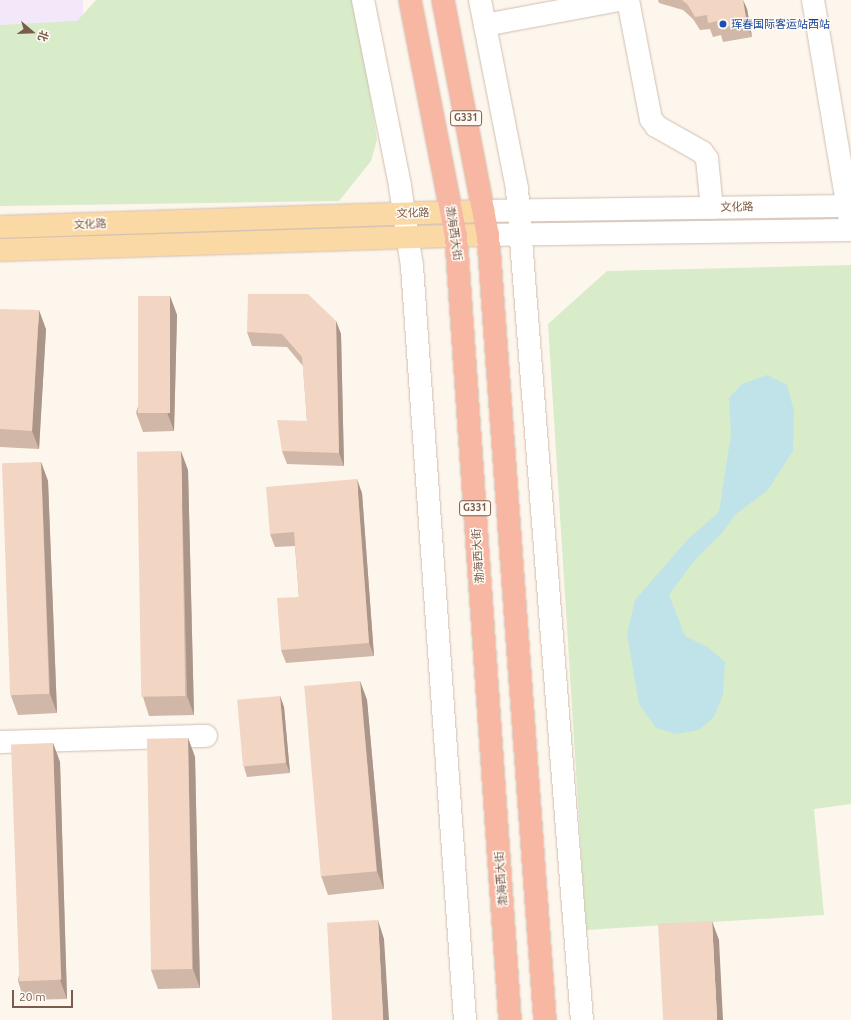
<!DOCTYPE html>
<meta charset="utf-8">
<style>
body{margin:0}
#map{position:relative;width:851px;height:1020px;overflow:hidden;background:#fdf6ec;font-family:Ubuntu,"Noto Sans SC",sans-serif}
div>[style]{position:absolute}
.education>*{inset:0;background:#f3e8fa}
.green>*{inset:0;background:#d8ecc9}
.water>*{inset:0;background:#bfe3e8}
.roads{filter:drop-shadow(0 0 1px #d1beb0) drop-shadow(0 0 1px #d1beb0)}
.minor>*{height:22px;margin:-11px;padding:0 11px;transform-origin:11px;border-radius:11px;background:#fff}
.major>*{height:22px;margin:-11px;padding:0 11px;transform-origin:11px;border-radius:11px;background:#fbd9a5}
.highway>*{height:22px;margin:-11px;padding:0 11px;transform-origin:11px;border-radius:11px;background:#f7b7a3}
.wall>*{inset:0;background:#d1b7a8}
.shaded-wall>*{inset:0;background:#aa9588}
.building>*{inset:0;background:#f3d5c3;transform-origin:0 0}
.dots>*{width:11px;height:11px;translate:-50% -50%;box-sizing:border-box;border:2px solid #fffaf3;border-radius:50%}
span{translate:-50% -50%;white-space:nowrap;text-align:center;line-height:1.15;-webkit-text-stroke:3px #fffaf3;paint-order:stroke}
.shield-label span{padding:1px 3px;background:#fffaf3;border:1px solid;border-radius:3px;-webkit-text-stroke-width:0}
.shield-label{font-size:10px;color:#7a5c4d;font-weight:700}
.transit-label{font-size:11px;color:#164399}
.left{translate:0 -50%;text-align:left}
.street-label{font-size:11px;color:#7a5c4d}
.north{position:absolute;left:12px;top:12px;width:40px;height:40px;-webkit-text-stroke:3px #fffaf3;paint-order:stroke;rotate:109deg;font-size:11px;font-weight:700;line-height:16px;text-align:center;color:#7a5c4d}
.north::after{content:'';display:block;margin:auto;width:14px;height:18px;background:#7a5c4d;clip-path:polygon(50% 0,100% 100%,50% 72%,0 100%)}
.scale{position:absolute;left:12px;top:990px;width:61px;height:18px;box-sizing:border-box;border:2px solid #7a5c4d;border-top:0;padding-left:5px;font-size:12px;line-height:14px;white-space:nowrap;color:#7a5c4d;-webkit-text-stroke:3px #fffaf3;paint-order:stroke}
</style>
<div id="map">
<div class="education">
<i style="clip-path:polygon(0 0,83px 0,83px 22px,0 30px)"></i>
</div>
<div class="green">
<i style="clip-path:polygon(96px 0,356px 0,377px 140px,371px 161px,339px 201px,0 206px,0 25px,77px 21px)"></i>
<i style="clip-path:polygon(851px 265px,851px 804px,814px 809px,824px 915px,586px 930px,548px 324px,607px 271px)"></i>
</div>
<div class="water">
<i style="clip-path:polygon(767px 375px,787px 385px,794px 411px,793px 451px,767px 491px,736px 514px,721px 534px,693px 562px,669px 595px,685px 636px,709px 648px,725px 662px,723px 694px,714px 717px,699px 730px,676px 734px,656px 728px,639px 704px,627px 634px,635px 600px,688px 539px,719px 512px,731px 434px,729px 398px,742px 384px)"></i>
</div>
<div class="roads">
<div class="minor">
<i style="left:363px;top:0;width:190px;rotate:78.7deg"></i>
<i style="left:400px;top:186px;width:81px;rotate:81.5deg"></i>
<i style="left:412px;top:266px;width:756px;rotate:85.98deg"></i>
<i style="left:480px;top:0;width:193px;rotate:78.9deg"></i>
<i style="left:517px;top:189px;width:834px;rotate:85.53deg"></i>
<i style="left:628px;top:0;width:121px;rotate:79.1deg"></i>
<i style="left:651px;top:119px;width:9px;rotate:54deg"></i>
<i style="left:656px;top:126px;width:53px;rotate:29.5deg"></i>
<i style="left:702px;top:152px;width:9px;rotate:54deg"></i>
<i style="left:707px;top:159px;width:49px;rotate:84.2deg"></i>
<i style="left:813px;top:0;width:223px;rotate:80.5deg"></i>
<i style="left:485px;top:25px;width:135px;rotate:-10.6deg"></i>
<i style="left:484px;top:211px;width:367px;rotate:-0.8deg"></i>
<i style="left:488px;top:235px;width:363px;rotate:-0.8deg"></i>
<i style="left:0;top:742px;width:206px;rotate:-1.7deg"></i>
</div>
<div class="major">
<i style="left:0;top:227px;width:484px;rotate:-1.9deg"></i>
<i style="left:0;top:250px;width:488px;rotate:-1.8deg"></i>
</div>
<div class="highway">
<i style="left:410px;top:0;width:240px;rotate:79deg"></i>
<i style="left:456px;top:236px;width:786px;rotate:86.06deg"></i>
<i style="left:443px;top:0;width:239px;rotate:79.2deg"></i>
<i style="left:488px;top:235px;width:787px;rotate:85.85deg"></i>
</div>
</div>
<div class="wall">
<i style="clip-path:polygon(658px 0,743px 0,747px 9px,752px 37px,723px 42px,721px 35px,713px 37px,710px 29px,700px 30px,693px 19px,683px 10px,659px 3px)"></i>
<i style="clip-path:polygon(170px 296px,177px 315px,174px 431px,143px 432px,136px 413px)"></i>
<i style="clip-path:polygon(0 309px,46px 329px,39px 449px,0 447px)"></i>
<i style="clip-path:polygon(336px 321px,341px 334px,344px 466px,287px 464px,282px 451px,307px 421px,303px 366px,287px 347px,252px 346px,247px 332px)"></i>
<i style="clip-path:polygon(41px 462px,48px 481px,57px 713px,18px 715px,11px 696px)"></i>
<i style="clip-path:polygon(188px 470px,194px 715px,149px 716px,143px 697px)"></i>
<i style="clip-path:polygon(362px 493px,374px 656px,286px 663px,281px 650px,299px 597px,295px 546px,275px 547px,270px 534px)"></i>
<i style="clip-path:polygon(360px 681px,367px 700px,384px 889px,328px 895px,321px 876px)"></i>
<i style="clip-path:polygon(280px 696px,284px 707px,290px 773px,247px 777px,244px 767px)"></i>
<i style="clip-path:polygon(188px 738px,195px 757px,200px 988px,158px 989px,151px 970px)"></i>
<i style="clip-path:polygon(53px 743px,60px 762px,67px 999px,24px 1000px,18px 981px)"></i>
</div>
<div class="shaded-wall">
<i style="clip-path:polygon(743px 0,747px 9px,752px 37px,747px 24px)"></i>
<i style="clip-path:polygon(170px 296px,177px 315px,174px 431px,167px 412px)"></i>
<i style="clip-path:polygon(39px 310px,46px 329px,39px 449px,32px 431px)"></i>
<i style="clip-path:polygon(336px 321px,341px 334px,344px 466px,339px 453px)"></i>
<i style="clip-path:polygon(181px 451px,188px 470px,194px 715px,187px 696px)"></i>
<i style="clip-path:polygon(41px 462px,48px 481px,57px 713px,50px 694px)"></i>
<i style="clip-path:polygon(357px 479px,362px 493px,374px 656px,369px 643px)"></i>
<i style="clip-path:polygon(360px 681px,367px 700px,384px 889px,377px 871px)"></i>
<i style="clip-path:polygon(280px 696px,284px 707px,290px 773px,286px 763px)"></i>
<i style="clip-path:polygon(188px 738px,195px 757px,200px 988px,193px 969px)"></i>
<i style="clip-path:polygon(53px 743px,60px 762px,67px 999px,60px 980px)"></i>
<i style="clip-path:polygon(378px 920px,384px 939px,389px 1020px,383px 1020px)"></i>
<i style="clip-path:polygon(712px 921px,719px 940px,723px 1020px,717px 1020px)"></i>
</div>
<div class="building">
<i style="clip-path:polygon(682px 0,743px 0,747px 24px,718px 28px,717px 21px,708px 23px,707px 15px,695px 17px,688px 5px)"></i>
<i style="clip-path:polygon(248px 294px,308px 294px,336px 321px,339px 453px,282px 451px,277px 420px,307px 421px,302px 357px,282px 334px,247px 332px)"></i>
<i style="left:138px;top:296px;width:32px;height:117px"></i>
<i style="clip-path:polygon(0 309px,39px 310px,32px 431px,0 429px)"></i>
<i style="left:181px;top:451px;width:245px;height:44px;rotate:89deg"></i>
<i style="left:41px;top:462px;width:232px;height:39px;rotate:88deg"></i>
<i style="clip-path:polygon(357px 479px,369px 643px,281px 650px,277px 598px,299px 597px,294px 532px,270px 534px,266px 487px)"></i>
<i style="left:360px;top:681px;width:191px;height:56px;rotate:85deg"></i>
<i style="left:280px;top:696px;width:67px;height:43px;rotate:85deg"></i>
<i style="left:188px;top:738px;width:231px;height:41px;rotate:89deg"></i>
<i style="left:53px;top:743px;width:237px;height:42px;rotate:88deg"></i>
<i style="left:378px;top:920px;width:100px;height:51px;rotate:87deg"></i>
<i style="left:712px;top:921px;width:99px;height:54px;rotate:87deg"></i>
</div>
<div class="dots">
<i style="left:723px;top:24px;background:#1a4fb4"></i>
</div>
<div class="shield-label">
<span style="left:466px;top:118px">G331</span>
<span style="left:475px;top:508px">G331</span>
</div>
<div class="transit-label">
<span class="left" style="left:731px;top:24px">珲春国际客运站西站</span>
</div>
<div class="street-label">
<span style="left:737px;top:207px;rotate:-1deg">文化路</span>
<span style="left:413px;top:213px;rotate:-2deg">文化路</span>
<span style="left:90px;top:224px;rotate:-2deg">文化路</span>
<span style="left:454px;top:233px;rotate:82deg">渤海西大街</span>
<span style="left:478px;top:556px;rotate:-94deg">渤海西大街</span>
<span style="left:501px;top:879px;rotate:-94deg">渤海西大街</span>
</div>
<div class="north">北</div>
<div class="scale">20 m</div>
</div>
